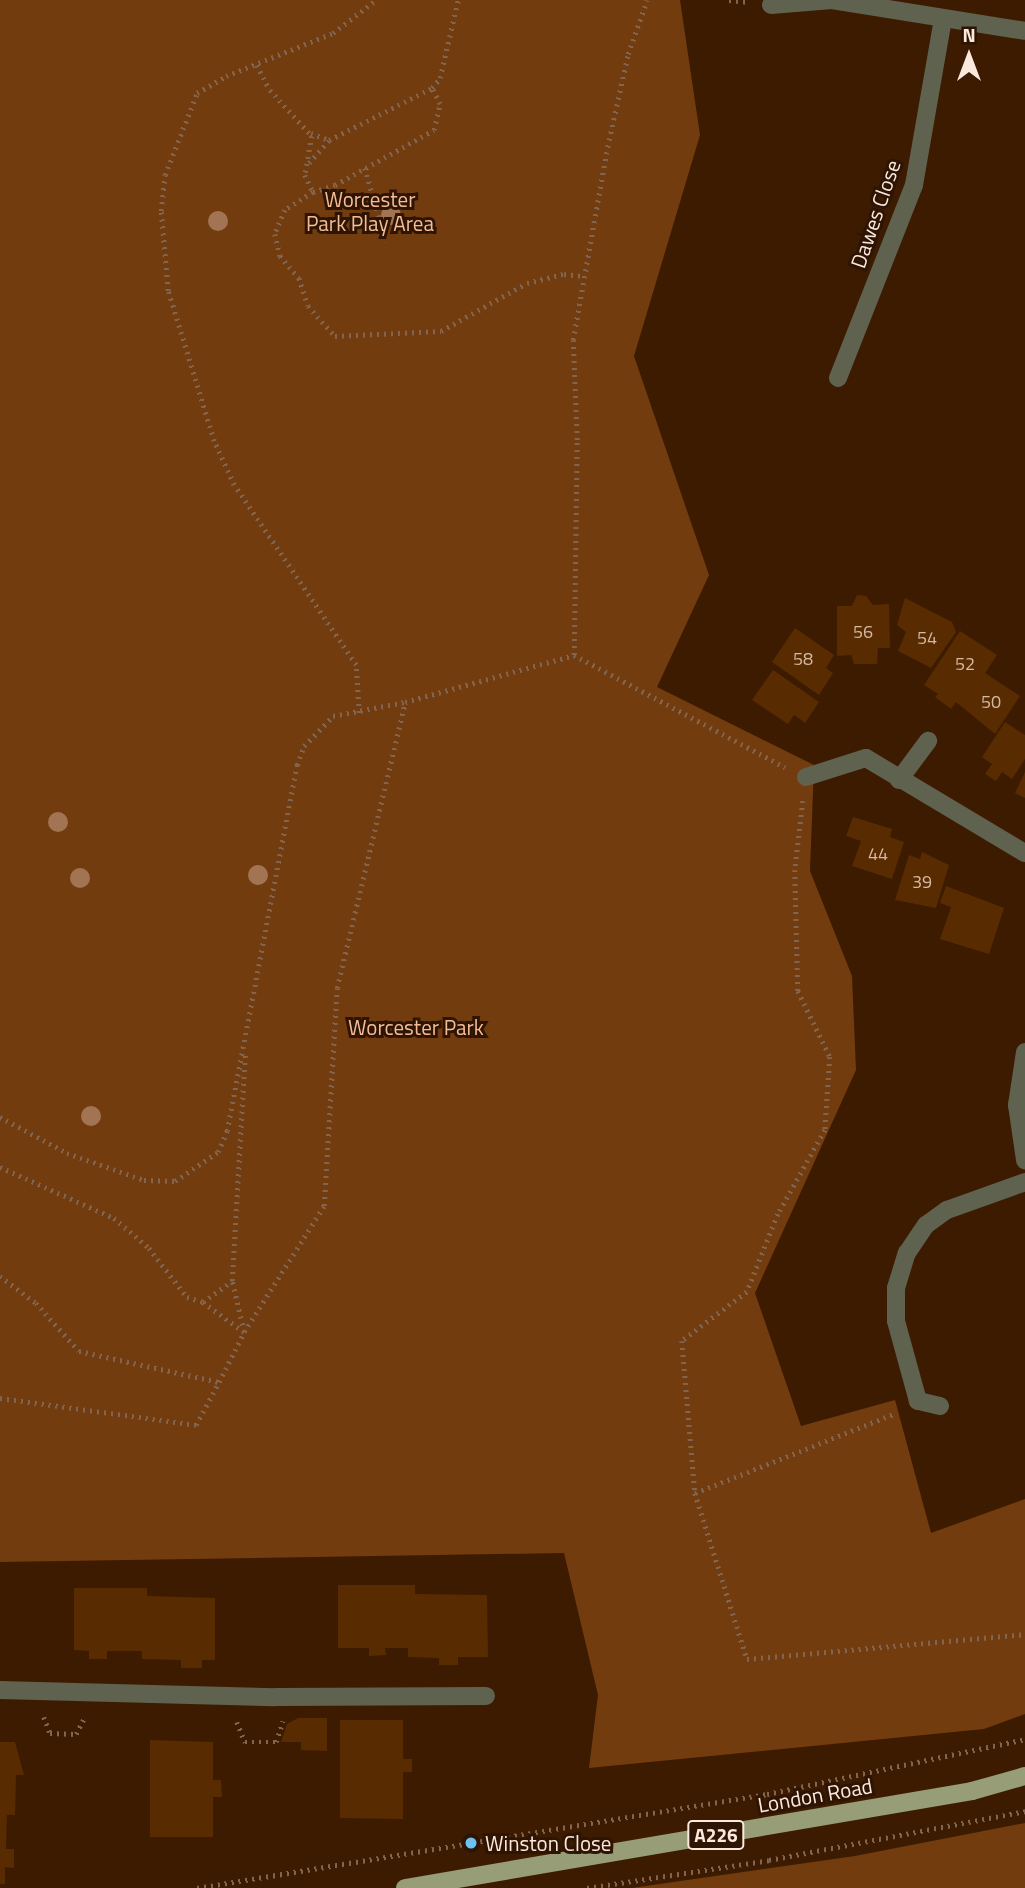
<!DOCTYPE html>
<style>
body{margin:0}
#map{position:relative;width:1025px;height:1888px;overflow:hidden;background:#3d1b00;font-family:"Titillium Web",sans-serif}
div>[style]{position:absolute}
.green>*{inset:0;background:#733c0e}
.building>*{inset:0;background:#592b01}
.path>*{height:4.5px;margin-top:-2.25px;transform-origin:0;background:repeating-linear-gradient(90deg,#826550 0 2px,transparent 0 7px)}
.minor>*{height:18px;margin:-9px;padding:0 9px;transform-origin:9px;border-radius:9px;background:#5f624f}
.major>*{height:18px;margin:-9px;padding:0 9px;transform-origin:9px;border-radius:9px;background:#979d76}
.trees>*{width:20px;height:20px;margin:-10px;border-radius:50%;background:#a27453}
.dots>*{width:19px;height:19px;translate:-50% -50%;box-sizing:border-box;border:4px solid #2e1402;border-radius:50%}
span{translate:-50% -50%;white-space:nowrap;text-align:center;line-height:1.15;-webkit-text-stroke:6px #2e1402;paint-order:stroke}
.number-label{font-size:18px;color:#d3baa6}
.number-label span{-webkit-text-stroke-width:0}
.shield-label span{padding:2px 5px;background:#2e1402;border:2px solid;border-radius:5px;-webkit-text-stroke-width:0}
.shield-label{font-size:19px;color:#fce9dd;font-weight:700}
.park-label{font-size:21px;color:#f4bc97}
.street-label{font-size:21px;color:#fce9dd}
.poi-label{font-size:21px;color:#fce9dd}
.left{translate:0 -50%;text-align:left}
.north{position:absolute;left:934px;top:21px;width:70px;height:70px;-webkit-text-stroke:5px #2e1402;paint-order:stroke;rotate:0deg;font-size:19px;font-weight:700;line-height:28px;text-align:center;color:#fce9dd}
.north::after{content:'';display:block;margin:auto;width:24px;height:32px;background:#fce9dd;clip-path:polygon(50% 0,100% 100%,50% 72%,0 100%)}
</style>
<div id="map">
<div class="green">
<i style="clip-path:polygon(0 0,680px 0,700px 135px,634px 356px,709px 575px,657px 687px,814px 765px,810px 871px,852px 976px,856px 1070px,755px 1293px,801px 1426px,895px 1400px,931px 1533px,1025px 1499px,1025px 1714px,984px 1729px,589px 1768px,598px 1695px,564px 1553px,0 1562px)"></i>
<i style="clip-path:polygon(1025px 1823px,1025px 1888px,632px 1888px,855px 1856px)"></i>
</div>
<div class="building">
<i style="clip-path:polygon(857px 595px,866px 596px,873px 605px,889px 604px,890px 648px,878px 648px,877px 664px,854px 664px,851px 655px,837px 656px,837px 606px,852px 606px)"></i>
<i style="clip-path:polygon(905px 598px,952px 622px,956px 632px,931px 668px,898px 651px,906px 632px,897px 625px)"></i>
<i style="clip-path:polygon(795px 628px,834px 655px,826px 668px,833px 673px,819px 695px,772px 662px)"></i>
<i style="clip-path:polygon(960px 631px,997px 655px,985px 673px,1020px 696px,995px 734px,956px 702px,951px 709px,935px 697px,938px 694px,924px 685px)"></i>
<i style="clip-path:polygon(773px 670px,819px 702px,805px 723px,794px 715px,788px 724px,752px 700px)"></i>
<i style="clip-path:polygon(1005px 722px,1025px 735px,1025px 759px,1012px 779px,1002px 772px,996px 781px,985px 774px,992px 764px,982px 757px)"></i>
<i style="clip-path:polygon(1025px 772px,1025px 798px,1015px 793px)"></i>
<i style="clip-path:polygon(853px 817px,892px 829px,890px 837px,904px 842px,892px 879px,852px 866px,861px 841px,846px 836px)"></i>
<i style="clip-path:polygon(922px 852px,949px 865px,936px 908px,895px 900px,909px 855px,920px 859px)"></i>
<i style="clip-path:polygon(946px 886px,1004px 908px,989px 954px,940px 939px,951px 907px,940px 903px)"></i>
<i style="clip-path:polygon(338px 1585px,415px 1585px,415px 1594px,487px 1595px,488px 1657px,458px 1657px,458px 1665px,439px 1665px,439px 1658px,408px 1657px,408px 1648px,385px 1648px,386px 1655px,369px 1656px,369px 1648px,338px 1648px)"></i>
<i style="clip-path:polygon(74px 1588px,147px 1588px,147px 1596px,215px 1598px,215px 1660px,202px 1660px,202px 1668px,181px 1668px,181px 1660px,142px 1659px,142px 1651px,107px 1651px,107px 1659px,89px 1659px,89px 1651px,74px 1650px)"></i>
<i style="clip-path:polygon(298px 1718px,327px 1718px,327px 1751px,301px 1750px,301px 1742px,281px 1742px,287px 1724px)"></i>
<i style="clip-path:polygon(340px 1720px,403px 1720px,403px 1759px,412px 1759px,412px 1772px,403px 1772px,403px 1819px,340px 1818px)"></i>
<i style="clip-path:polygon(150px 1740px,213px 1742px,213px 1780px,221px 1780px,222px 1797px,213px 1797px,213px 1837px,150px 1837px)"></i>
<i style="clip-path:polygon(0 1742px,15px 1742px,24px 1775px,16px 1775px,15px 1815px,7px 1815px,6px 1849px,14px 1849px,14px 1868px,5px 1867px,5px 1884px,0 1884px)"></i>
</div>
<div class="path">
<i style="left:729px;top:0;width:20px;rotate:6deg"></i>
<i style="left:257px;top:65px;width:28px;rotate:63deg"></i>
<i style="left:270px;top:90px;width:62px;rotate:47.6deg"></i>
<i style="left:312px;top:136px;width:40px;rotate:100deg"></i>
<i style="left:305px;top:175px;width:19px;rotate:65deg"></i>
<i style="left:313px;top:192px;width:33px;rotate:147deg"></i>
<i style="left:285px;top:210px;width:26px;rotate:113deg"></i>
<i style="left:275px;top:234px;width:23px;rotate:77deg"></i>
<i style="left:280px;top:256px;width:29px;rotate:49deg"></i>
<i style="left:299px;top:278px;width:29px;rotate:72deg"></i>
<i style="left:308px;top:306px;width:40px;rotate:48deg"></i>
<i style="left:335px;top:336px;width:106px;rotate:-2.7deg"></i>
<i style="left:441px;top:331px;width:98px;rotate:-29.2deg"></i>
<i style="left:527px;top:283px;width:38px;rotate:-14deg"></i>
<i style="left:564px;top:274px;width:18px;rotate:6deg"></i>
<i style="left:311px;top:133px;width:19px;rotate:21deg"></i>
<i style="left:329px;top:140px;width:115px;rotate:-26.8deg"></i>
<i style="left:432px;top:88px;width:13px;rotate:-51deg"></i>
<i style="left:440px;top:78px;width:80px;rotate:-77deg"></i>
<i style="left:309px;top:163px;width:30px;rotate:-49deg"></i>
<i style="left:365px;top:168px;width:77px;rotate:74.2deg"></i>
<i style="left:313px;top:192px;width:23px;rotate:-18deg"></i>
<i style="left:335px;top:185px;width:113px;rotate:-29.1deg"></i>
<i style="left:434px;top:130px;width:27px;rotate:-77deg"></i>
<i style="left:440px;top:104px;width:18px;rotate:-117deg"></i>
<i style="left:574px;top:655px;width:215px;rotate:-89.2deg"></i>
<i style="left:577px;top:440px;width:100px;rotate:-92.3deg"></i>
<i style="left:573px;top:340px;width:189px;rotate:-79.9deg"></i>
<i style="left:606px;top:154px;width:102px;rotate:-77.6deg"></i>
<i style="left:628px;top:54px;width:57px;rotate:-70.6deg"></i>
<i style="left:359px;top:713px;width:48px;rotate:-93.6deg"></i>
<i style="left:356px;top:665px;width:217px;rotate:-124.1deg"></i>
<i style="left:234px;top:485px;width:48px;rotate:-114.4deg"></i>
<i style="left:214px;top:441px;width:157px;rotate:-107deg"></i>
<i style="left:168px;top:291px;width:80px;rotate:-95deg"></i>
<i style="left:161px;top:211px;width:36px;rotate:-84deg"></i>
<i style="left:165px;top:175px;width:88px;rotate:-68.7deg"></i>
<i style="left:197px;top:93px;width:34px;rotate:-30deg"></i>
<i style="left:226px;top:76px;width:115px;rotate:-21.9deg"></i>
<i style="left:333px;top:33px;width:54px;rotate:-37.5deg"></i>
<i style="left:803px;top:801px;width:69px;rotate:96.6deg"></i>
<i style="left:795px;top:870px;width:121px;rotate:88.6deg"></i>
<i style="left:798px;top:991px;width:73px;rotate:64.1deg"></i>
<i style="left:830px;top:1057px;width:73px;rotate:93.9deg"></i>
<i style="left:825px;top:1130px;width:96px;rotate:119.2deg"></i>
<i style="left:778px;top:1214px;width:84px;rotate:111.7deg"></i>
<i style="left:747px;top:1292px;width:81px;rotate:143deg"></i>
<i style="left:682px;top:1341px;width:153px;rotate:85.1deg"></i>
<i style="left:695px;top:1493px;width:174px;rotate:72.6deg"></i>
<i style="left:747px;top:1659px;width:279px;rotate:-5.1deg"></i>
<i style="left:0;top:1117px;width:76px;rotate:28.2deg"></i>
<i style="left:67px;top:1153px;width:82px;rotate:19.3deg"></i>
<i style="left:144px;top:1180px;width:31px;rotate:2deg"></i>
<i style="left:175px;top:1181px;width:52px;rotate:-34deg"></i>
<i style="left:218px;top:1152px;width:23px;rotate:-67deg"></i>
<i style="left:227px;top:1131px;width:373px;rotate:-79.2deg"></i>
<i style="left:297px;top:765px;width:20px;rotate:-70deg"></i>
<i style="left:304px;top:746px;width:42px;rotate:-46deg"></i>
<i style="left:333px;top:716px;width:73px;rotate:-11deg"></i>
<i style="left:405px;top:702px;width:175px;rotate:-15.5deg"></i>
<i style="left:574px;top:655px;width:239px;rotate:28deg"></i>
<i style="left:0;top:1167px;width:125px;rotate:24.1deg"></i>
<i style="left:114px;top:1218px;width:46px;rotate:40.6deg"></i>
<i style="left:149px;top:1248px;width:62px;rotate:52.2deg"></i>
<i style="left:187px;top:1297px;width:17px;rotate:17deg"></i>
<i style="left:203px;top:1302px;width:36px;rotate:-36deg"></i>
<i style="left:232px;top:1281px;width:227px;rotate:-86.7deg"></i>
<i style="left:0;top:1276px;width:45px;rotate:36.9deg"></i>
<i style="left:36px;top:1303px;width:64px;rotate:48.1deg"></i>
<i style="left:79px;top:1351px;width:143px;rotate:12.5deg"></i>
<i style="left:219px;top:1382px;width:56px;rotate:-63.4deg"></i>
<i style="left:244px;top:1332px;width:149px;rotate:-57.6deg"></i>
<i style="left:324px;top:1206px;width:218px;rotate:-86.6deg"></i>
<i style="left:337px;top:988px;width:294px;rotate:-76.6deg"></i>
<i style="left:203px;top:1302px;width:51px;rotate:36.2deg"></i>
<i style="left:244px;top:1332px;width:52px;rotate:-103.2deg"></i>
<i style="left:0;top:1398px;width:198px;rotate:7.8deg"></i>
<i style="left:196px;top:1425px;width:49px;rotate:-61.9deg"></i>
<i style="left:695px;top:1493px;width:216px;rotate:-21.7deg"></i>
<i style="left:44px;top:1717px;width:17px;rotate:69deg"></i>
<i style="left:50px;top:1733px;width:26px;rotate:2deg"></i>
<i style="left:76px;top:1734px;width:18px;rotate:-63deg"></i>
<i style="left:237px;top:1722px;width:22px;rotate:68deg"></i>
<i style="left:245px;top:1742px;width:31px"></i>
<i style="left:276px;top:1742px;width:22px;rotate:-72deg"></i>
<i style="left:197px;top:1888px;width:578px;rotate:-9.36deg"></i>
<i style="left:767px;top:1794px;width:264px;rotate:-12deg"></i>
<i style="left:587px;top:1888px;width:184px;rotate:-8.7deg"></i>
<i style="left:769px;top:1860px;width:261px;rotate:-10.8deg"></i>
</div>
<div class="minor">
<i style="left:771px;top:5px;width:61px;rotate:-4.7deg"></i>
<i style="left:832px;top:0;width:195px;rotate:9.1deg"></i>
<i style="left:838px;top:378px;width:207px;rotate:-68.5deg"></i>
<i style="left:914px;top:185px;width:169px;rotate:-80.1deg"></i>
<i style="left:806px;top:777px;width:63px;rotate:-17.6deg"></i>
<i style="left:866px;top:758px;width:185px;rotate:30.9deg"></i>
<i style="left:899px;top:780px;width:49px;rotate:-53.4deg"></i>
<i style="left:1025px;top:1052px;width:54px;rotate:98.6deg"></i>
<i style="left:1017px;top:1105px;width:56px;rotate:81.7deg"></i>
<i style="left:940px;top:1406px;width:23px;rotate:-167deg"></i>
<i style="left:918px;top:1401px;width:83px;rotate:-105.4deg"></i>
<i style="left:896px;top:1321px;width:33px;rotate:-90deg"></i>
<i style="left:896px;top:1288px;width:37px;rotate:-73deg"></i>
<i style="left:907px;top:1253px;width:34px;rotate:-56deg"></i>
<i style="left:926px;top:1225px;width:26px;rotate:-36deg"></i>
<i style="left:947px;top:1210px;width:83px;rotate:-19.7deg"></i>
<i style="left:0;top:1690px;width:276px;rotate:1.5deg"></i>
<i style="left:276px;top:1697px;width:210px;rotate:-0.3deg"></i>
</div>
<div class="major">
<i style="left:405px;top:1888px;width:575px;rotate:-9.71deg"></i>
<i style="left:972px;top:1791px;width:55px;rotate:-15.8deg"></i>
</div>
<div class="trees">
<i style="left:391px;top:215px"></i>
<i style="left:218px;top:221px"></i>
<i style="left:58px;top:822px"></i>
<i style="left:258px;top:875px"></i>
<i style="left:80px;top:878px"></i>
<i style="left:91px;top:1116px"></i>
</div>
<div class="dots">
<i style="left:471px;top:1843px;background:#6cc2f3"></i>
</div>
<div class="number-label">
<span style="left:863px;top:632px">56</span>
<span style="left:927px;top:638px">54</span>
<span style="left:803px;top:659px">58</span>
<span style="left:965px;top:664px">52</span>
<span style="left:991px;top:702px">50</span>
<span style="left:878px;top:854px">44</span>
<span style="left:922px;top:882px">39</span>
</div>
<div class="shield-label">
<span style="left:716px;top:1835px">A226</span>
</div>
<div class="park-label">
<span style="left:370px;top:211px">Worcester<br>Park Play Area</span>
<span style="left:416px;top:1027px">Worcester Park</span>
</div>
<div class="street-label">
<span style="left:875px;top:214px;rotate:-71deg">Dawes Close</span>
<span style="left:815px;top:1795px;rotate:-10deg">London Road</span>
</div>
<div class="poi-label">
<span class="left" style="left:485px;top:1843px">Winston Close</span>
</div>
<div class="north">N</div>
</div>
